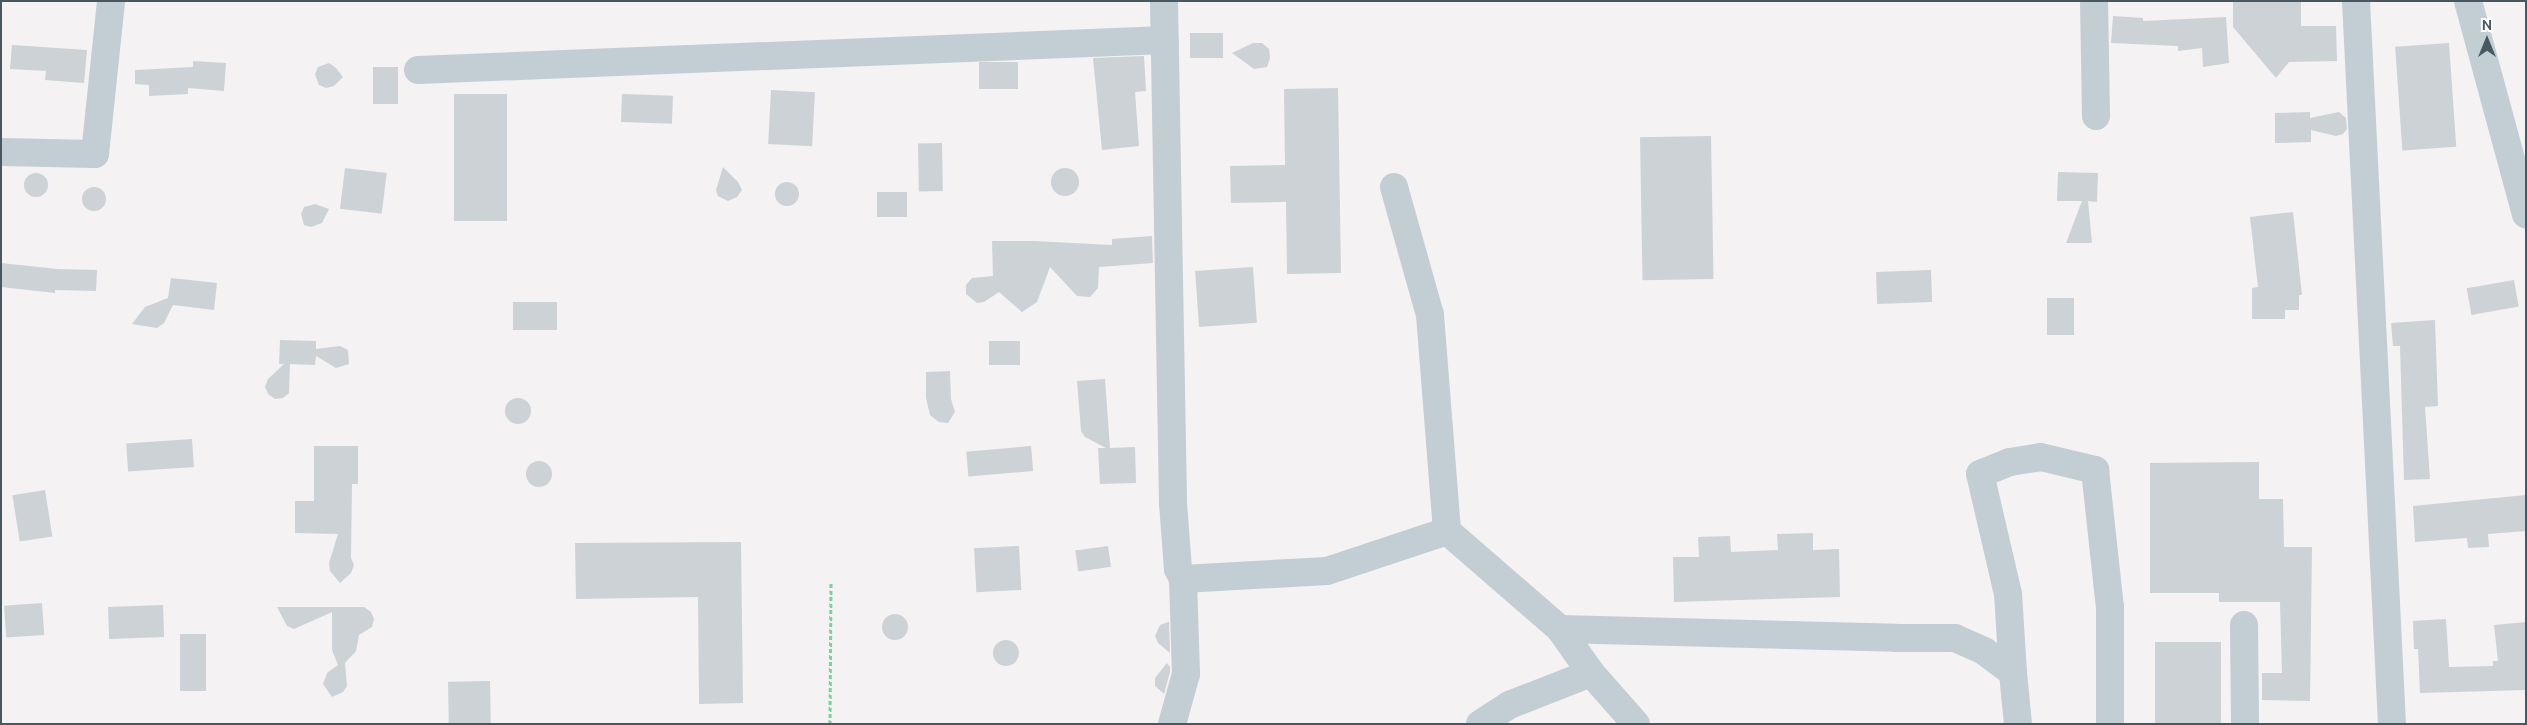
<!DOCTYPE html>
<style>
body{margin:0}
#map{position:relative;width:2527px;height:725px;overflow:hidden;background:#f4f2f2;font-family:Ubuntu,sans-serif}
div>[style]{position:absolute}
.building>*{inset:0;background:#cdd2d6;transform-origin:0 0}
.round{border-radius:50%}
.path>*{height:3px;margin-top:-1.5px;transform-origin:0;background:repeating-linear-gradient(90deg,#76d29e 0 4px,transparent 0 6.5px)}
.minor>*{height:28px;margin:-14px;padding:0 14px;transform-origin:14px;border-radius:14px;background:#c2cdd4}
span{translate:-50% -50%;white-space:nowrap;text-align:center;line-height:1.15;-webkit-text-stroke:4px #fff;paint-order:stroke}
.frame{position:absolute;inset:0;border:2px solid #485760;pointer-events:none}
.north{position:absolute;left:2462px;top:15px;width:50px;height:50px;-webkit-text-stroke:4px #fff;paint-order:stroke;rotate:0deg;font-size:14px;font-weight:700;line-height:20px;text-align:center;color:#485760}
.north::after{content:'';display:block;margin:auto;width:18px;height:22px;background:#485760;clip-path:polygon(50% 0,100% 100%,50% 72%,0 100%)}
</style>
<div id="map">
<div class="building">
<i style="clip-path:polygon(2233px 1px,2301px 1px,2301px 26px,2336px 26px,2337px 61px,2289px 62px,2276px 78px,2233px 27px)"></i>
<i style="clip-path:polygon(2113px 16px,2143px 18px,2143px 21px,2226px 17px,2229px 63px,2203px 67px,2202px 48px,2178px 51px,2178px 46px,2111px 43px)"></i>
<i style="left:1190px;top:33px;width:33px;height:25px"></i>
<i style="clip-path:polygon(1253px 43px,1262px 43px,1269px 49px,1270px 58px,1267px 67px,1254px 69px,1232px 53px)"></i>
<i style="left:2449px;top:43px;width:104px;height:54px;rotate:86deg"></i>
<i style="clip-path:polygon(12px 45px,87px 50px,84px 83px,45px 80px,46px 71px,10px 69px)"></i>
<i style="clip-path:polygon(1144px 56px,1146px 91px,1135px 92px,1139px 146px,1102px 150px,1093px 58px)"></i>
<i style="clip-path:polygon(193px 61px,226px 63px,224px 91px,188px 88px,188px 94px,149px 96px,149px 85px,135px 84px,135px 70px,193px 67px)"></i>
<i style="left:1018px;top:62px;width:27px;height:39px;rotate:90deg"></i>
<i style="clip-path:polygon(329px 63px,336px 68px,343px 77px,334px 86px,326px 88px,319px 85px,315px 74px,318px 67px)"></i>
<i style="left:373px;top:67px;width:25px;height:37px"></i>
<i style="clip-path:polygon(1338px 88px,1341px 273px,1287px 274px,1286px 202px,1231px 203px,1230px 166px,1285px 165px,1284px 89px)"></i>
<i style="left:771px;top:90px;width:44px;height:54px;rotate:3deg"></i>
<i style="left:454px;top:94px;width:53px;height:127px"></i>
<i style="left:622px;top:94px;width:51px;height:28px;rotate:2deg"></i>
<i style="clip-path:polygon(2310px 112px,2310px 118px,2339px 112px,2346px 118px,2347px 129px,2343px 134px,2336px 136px,2311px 130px,2311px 142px,2275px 143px,2275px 113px)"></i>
<i style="left:1711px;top:136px;width:143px;height:71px;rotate:89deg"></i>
<i style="left:942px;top:143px;width:48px;height:24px;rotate:89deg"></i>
<i style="clip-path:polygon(723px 167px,738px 182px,742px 190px,737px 197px,728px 201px,718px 196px,716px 190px)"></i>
<i class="round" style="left:1051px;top:168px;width:28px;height:28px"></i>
<i style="left:345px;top:168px;width:42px;height:41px;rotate:7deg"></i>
<i style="clip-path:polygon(2058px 172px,2098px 173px,2097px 202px,2088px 201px,2092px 243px,2066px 243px,2082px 201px,2057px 201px)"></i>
<i class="round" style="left:24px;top:173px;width:24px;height:24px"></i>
<i class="round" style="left:775px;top:182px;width:24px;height:24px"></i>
<i class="round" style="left:82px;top:187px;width:24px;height:24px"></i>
<i style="left:877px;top:192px;width:30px;height:25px"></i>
<i style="clip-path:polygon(315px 204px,329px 209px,322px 223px,311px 227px,304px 225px,301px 214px,304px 207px)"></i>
<i style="clip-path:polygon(2293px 212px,2302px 295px,2299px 295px,2299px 310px,2285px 310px,2285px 319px,2252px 319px,2252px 288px,2258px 287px,2250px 217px)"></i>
<i style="clip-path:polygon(1152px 236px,1153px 263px,1099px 267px,1098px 288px,1090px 297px,1077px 296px,1050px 267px,1037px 302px,1022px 312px,999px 292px,984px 302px,977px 303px,966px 294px,966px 285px,972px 278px,993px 276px,992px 241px,1034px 241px,1112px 245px,1112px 239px)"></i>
<i style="clip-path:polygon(1px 263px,57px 269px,97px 270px,96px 291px,55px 290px,55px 293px,1px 287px)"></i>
<i style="left:1253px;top:267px;width:56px;height:58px;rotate:86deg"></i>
<i style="left:1931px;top:270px;width:32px;height:55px;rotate:88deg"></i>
<i style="clip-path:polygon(171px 278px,217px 283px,214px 310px,173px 305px,164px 323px,157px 328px,132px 324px,145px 307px,168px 298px)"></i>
<i style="left:2514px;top:280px;width:27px;height:48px;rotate:80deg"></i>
<i style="left:2047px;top:298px;width:27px;height:37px"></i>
<i style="left:513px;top:302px;width:44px;height:28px"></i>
<i style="clip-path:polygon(2435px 320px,2438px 406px,2425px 407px,2430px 479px,2404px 480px,2400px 346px,2393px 346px,2391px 323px)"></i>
<i style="clip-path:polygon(280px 340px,316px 341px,316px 349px,340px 346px,348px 350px,349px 364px,336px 368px,316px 356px,315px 365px,290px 364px,289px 393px,283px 398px,275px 399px,268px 394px,265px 387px,268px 379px,284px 364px,279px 364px)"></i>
<i style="left:1020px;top:341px;width:24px;height:31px;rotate:90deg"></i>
<i style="clip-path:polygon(950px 371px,951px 399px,955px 412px,948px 423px,939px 422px,930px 415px,926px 398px,926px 372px)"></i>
<i style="clip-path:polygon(1105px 379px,1110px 448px,1135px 447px,1136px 483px,1100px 484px,1098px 448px,1106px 448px,1085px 437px,1081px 431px,1077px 381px)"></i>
<i class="round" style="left:505px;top:398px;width:26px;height:26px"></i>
<i style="left:192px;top:439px;width:28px;height:66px;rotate:86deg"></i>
<i style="clip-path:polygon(314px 446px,358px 446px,358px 484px,352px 484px,351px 558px,354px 565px,351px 573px,340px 583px,330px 571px,329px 563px,338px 534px,295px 533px,295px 501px,314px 501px)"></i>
<i style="left:1031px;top:446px;width:25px;height:65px;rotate:85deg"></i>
<i class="round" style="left:526px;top:461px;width:26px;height:26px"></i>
<i style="clip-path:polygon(2259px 462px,2259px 499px,2283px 499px,2284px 547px,2312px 547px,2310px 701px,2262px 700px,2262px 673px,2282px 673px,2280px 602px,2219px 602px,2219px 593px,2150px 593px,2150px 463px)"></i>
<i style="left:45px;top:490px;width:47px;height:33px;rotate:81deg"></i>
<i style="clip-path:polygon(2526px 495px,2526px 531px,2488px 534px,2489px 547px,2468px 548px,2467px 538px,2415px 542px,2413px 506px)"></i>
<i style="clip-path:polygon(1813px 533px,1813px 550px,1839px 549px,1840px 597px,1674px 602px,1673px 557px,1699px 557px,1698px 537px,1730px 536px,1731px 552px,1778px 550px,1777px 534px)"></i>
<i style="clip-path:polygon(741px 542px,743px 703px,699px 704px,698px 597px,576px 599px,575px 543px)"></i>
<i style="left:1019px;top:546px;width:44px;height:45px;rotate:87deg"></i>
<i style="left:1108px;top:546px;width:21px;height:33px;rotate:82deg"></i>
<i style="left:42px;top:603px;width:32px;height:38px;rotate:86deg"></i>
<i style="left:163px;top:605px;width:32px;height:55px;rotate:88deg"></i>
<i style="clip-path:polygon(277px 607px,364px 607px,371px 612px,374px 619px,372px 627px,359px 635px,356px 651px,345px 663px,347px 686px,343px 692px,332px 697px,323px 684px,327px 673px,338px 665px,332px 650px,332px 612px,294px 629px,287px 626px)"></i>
<i class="round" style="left:882px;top:614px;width:26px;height:26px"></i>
<i style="clip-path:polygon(2446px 619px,2449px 667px,2493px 666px,2493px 661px,2498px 661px,2494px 625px,2526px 622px,2526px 690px,2420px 693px,2418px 649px,2414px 649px,2413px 621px)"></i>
<i style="clip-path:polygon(1168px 622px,1169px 622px,1170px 653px,1158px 643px,1155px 636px,1160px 625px)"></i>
<i style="left:180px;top:634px;width:26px;height:57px"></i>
<i class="round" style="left:993px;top:640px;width:26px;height:26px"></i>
<i style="left:2155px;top:642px;width:66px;height:82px"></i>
<i style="clip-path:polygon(1167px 663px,1170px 667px,1170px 672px,1164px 694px,1155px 686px,1155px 678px)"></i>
<i style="left:490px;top:681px;width:43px;height:42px;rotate:89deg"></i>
</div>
<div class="path">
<i style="left:830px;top:724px;width:142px;rotate:-89.6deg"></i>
</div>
<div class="minor">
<i style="left:1164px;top:1px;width:502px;rotate:88.97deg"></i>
<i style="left:1173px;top:503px;width:66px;rotate:85.7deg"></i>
<i style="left:1178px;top:569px;width:11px;rotate:63deg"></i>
<i style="left:1183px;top:579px;width:95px;rotate:88.2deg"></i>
<i style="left:1186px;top:674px;width:52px;rotate:105.6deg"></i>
<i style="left:2094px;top:1px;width:115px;rotate:89deg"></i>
<i style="left:2356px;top:1px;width:724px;rotate:87.15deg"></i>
<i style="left:2468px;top:1px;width:221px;rotate:74.8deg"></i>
<i style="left:418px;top:70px;width:747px;rotate:-2.3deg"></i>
<i style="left:1px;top:152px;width:94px;rotate:1.2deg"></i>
<i style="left:95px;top:154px;width:154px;rotate:-84deg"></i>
<i style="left:1394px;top:187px;width:133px;rotate:74.3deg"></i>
<i style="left:1430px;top:315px;width:217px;rotate:85.5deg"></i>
<i style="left:1447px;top:531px;width:150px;rotate:40.9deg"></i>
<i style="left:1560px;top:629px;width:54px;rotate:54.8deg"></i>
<i style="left:1591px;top:673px;width:68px;rotate:48.6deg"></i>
<i style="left:1183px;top:579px;width:144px;rotate:-3.2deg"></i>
<i style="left:1327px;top:571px;width:126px;rotate:-18.4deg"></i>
<i style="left:2244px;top:625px;width:99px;rotate:89.4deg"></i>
<i style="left:1560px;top:629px;width:336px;rotate:1.5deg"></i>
<i style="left:1896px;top:638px;width:59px"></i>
<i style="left:1955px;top:638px;width:32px;rotate:24deg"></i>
<i style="left:1984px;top:651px;width:36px;rotate:37deg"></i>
<i style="left:2013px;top:673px;width:51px;rotate:84.4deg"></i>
<i style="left:2013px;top:673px;width:79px;rotate:-93.6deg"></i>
<i style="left:2008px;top:594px;width:123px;rotate:-103.1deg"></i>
<i style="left:1980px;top:474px;width:32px;rotate:-22deg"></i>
<i style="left:2010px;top:462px;width:31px;rotate:-9deg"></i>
<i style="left:2041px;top:457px;width:56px;rotate:13.5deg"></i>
<i style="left:2095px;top:470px;width:138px;rotate:83.8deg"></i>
<i style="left:2110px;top:607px;width:117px;rotate:90deg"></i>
<i style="left:1480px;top:724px;width:35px;rotate:-33deg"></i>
<i style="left:1509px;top:705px;width:88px;rotate:-21.3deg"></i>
</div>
<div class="frame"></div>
<div class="north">N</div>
</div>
